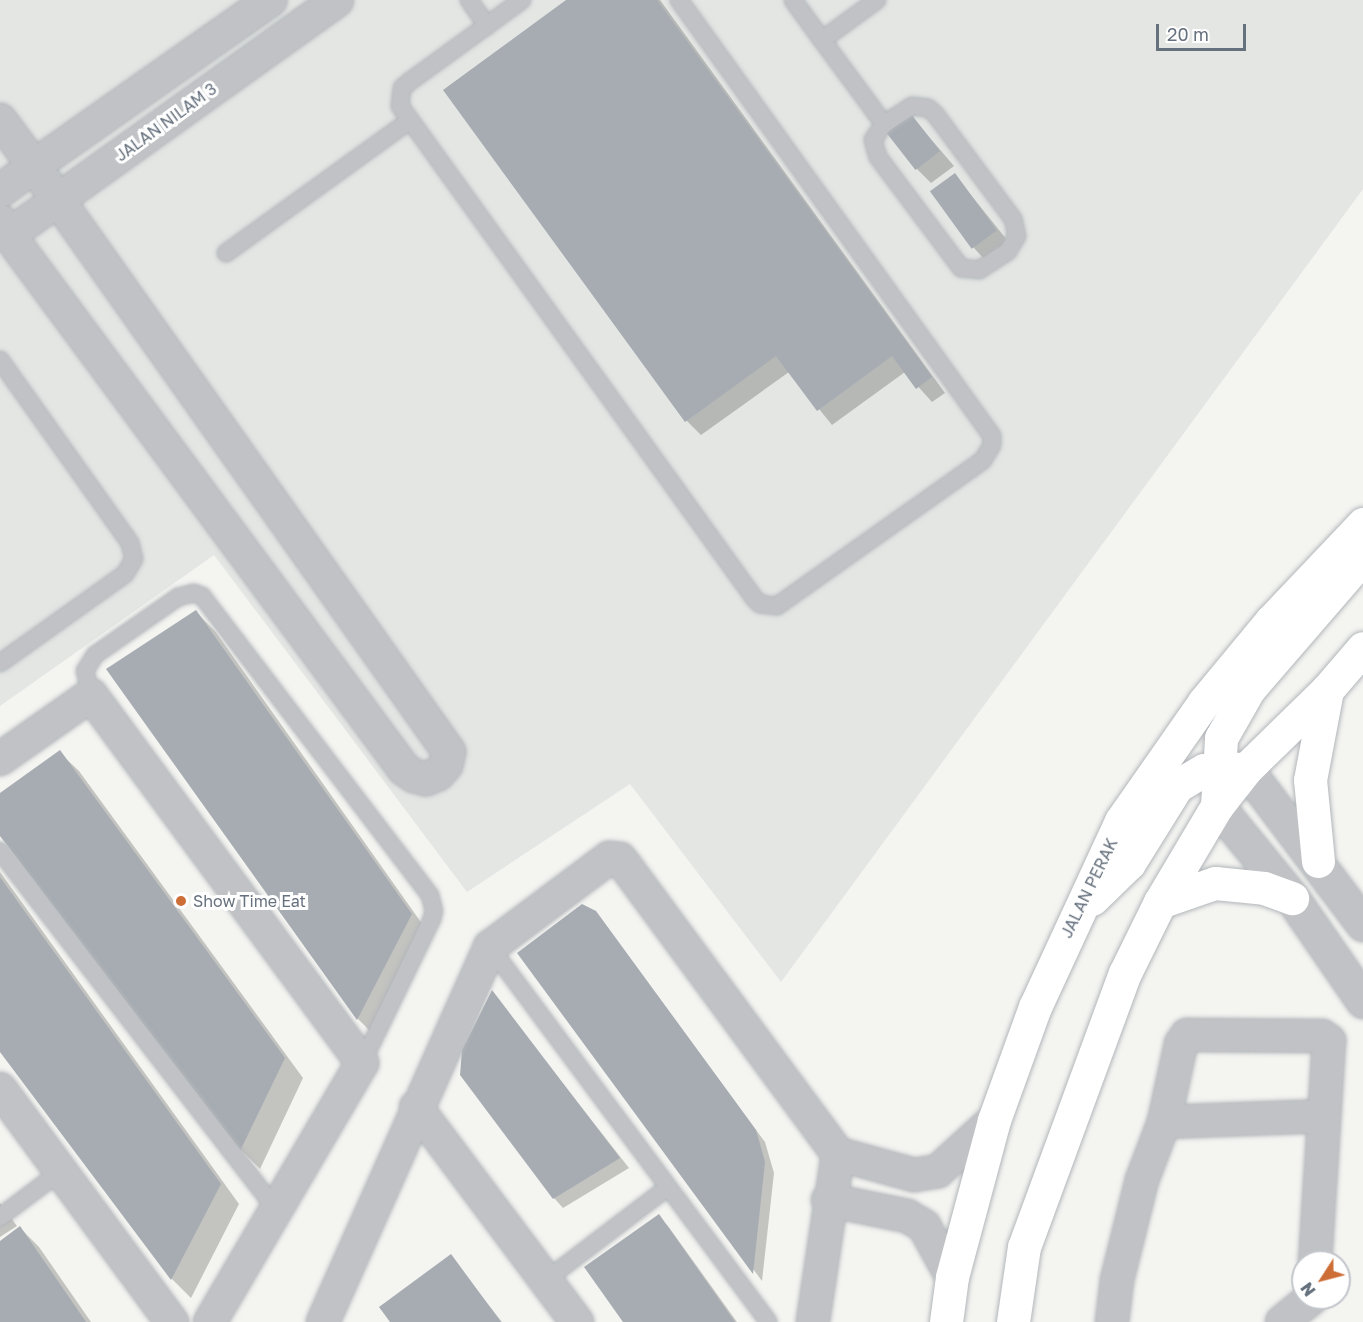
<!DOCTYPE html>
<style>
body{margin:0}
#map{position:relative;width:1363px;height:1322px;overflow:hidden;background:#f4f4f1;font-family:"Golos Text",sans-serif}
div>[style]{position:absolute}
.built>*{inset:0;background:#e4e6e4}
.shadow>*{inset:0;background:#0003}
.building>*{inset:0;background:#a6acb2;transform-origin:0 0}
.roads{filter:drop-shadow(0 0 2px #b2b6ba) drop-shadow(0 0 2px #b2b6ba)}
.service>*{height:16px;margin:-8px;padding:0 8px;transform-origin:8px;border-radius:8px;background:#c0c2c5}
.minor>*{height:32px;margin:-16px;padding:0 16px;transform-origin:16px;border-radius:16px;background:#c0c2c5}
.tertiary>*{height:33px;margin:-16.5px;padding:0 16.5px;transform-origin:16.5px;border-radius:16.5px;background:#c0c2c5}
.secondary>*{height:33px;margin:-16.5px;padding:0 16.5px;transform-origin:16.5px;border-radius:16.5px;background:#fff}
.dots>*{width:16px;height:16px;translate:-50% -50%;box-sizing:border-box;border:3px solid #fff;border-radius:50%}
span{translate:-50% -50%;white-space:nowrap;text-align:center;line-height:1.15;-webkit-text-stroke:6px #fff;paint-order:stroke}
.street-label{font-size:16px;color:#66717e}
.poi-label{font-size:16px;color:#66717e}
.left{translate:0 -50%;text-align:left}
.north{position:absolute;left:1291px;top:1250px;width:60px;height:60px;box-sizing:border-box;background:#fff;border:2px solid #c2c6cb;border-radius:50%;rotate:234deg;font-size:16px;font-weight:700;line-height:24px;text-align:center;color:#66717e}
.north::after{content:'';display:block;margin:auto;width:21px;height:27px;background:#ce6e37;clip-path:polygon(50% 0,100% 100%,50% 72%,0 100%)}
.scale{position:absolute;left:1156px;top:24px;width:90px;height:27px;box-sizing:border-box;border:3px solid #66717e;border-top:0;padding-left:8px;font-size:18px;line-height:21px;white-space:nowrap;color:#66717e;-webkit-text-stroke:4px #fff;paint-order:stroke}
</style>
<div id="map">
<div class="built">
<i style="clip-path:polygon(0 0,1363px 0,1363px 189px,781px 982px,630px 784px,467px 892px,214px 555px,0 706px)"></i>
</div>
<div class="shadow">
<i style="clip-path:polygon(569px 0,660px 0,945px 393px,932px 402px,905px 372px,832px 425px,789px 372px,701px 435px,687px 421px)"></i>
<i style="clip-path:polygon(911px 116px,954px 166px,931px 183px,917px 169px)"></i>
<i style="clip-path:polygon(955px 175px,1011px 245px,987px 262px,973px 247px)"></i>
<i style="clip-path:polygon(196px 612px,215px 631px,430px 935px,377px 1038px,358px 1019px,108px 670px)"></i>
<i style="clip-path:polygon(59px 752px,79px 771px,303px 1078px,260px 1169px,241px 1150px,0 833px,0 795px)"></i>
<i style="clip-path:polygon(0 872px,239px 1204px,191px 1298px,172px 1279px,0 1050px)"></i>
<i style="clip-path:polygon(596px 912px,765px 1142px,774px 1173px,762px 1281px,519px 953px)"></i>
<i style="clip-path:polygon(492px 993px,629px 1168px,563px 1208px,554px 1198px)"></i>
<i style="clip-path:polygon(0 1203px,17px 1226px,0 1237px)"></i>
<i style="clip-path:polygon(658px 1216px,668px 1226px,737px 1322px,625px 1322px)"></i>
<i style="clip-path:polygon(20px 1228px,39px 1247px,91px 1322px,0 1322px,0 1243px)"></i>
<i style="clip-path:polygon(450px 1256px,502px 1322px,392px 1322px)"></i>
</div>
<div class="building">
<i style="clip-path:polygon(566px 0,657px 0,932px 377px,916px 389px,892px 356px,817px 411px,776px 356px,685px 422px,443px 90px)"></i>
<i style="left:911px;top:114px;width:47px;height:31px;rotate:52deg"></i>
<i style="left:955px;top:173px;width:71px;height:31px;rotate:54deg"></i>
<i style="clip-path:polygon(196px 610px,412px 914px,357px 1020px,106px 669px)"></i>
<i style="clip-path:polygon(60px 750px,285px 1058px,240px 1151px,0 836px,0 793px)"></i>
<i style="clip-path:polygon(0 877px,221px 1184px,171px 1280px,0 1052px)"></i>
<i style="clip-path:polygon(582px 904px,596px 911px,756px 1130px,765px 1162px,753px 1274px,517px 953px)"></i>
<i style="clip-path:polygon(492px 990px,620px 1158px,553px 1199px,460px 1075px,462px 1050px)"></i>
<i style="clip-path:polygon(659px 1214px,735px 1322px,623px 1322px,584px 1267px)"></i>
<i style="clip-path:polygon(20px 1226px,86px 1322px,0 1322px,0 1241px)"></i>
<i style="clip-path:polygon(451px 1254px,501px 1322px,390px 1322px,379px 1307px)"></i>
</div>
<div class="roads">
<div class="service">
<i style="left:469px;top:0;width:32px;rotate:55deg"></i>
<i style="left:522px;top:0;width:140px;rotate:144deg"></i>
<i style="left:409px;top:82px;width:9px;rotate:139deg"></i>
<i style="left:402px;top:88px;width:18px;rotate:96deg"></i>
<i style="left:400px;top:106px;width:606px;rotate:54.26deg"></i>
<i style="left:754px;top:598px;width:8px;rotate:45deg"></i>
<i style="left:760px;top:604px;width:17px;rotate:7deg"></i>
<i style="left:777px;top:606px;width:252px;rotate:-35.3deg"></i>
<i style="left:983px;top:460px;width:17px;rotate:-59deg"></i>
<i style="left:992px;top:445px;width:9px;rotate:-90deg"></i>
<i style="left:992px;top:436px;width:537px;rotate:-125.67deg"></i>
<i style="left:793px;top:0;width:49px;rotate:54.1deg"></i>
<i style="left:877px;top:0;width:68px;rotate:144deg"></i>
<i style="left:822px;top:40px;width:104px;rotate:53.6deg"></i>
<i style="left:884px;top:124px;width:19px;rotate:125deg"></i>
<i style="left:873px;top:140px;width:18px;rotate:74deg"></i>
<i style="left:878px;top:157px;width:139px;rotate:53.2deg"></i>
<i style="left:961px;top:268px;width:18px;rotate:6deg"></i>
<i style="left:979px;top:270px;width:35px;rotate:-33deg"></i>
<i style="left:1008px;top:251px;width:17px;rotate:-59deg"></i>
<i style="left:1017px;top:236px;width:17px;rotate:-103deg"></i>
<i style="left:1013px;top:219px;width:131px;rotate:-126.6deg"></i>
<i style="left:935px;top:114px;width:9px;rotate:-139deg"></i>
<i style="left:928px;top:108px;width:16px;rotate:-173deg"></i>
<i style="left:912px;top:106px;width:33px;rotate:147deg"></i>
<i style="left:226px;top:253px;width:226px;rotate:-35.8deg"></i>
<i style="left:0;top:360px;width:224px;rotate:54.6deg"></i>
<i style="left:130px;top:543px;width:16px;rotate:76deg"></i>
<i style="left:134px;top:559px;width:17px;rotate:121deg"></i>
<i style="left:125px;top:574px;width:153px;rotate:144.5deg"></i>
<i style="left:91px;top:695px;width:25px;rotate:-104deg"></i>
<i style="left:85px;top:671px;width:19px;rotate:-58deg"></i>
<i style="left:95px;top:655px;width:101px;rotate:-34.9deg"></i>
<i style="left:178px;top:597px;width:16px;rotate:-14deg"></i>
<i style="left:194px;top:593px;width:9px;rotate:21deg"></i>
<i style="left:202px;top:596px;width:376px;rotate:52.7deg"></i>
<i style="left:430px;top:895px;width:16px;rotate:76deg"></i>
<i style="left:434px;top:911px;width:8px;rotate:104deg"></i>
<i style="left:432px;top:919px;width:160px;rotate:115.9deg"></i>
<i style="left:0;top:851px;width:452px;rotate:52.4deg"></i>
<i style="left:490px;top:947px;width:467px;rotate:53.4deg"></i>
<i style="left:0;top:1217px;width:76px;rotate:-37deg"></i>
<i style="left:546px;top:1280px;width:153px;rotate:-37.3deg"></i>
</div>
<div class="minor">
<i style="left:0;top:120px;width:57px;rotate:53.5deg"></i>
<i style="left:34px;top:166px;width:289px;rotate:-35.1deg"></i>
<i style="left:0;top:191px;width:42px;rotate:-36.3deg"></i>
<i style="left:34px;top:166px;width:718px;rotate:54.69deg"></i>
<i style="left:449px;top:752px;width:13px;rotate:103deg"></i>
<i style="left:446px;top:765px;width:12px;rotate:132deg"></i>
<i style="left:438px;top:774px;width:13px;rotate:157deg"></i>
<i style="left:426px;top:779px;width:12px;rotate:-166deg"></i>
<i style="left:414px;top:776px;width:12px;rotate:-145deg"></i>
<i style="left:404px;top:769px;width:664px;rotate:-126.49deg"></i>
<i style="left:0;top:221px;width:17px;rotate:57deg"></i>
<i style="left:9px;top:235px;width:403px;rotate:-35.6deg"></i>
<i style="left:0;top:759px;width:111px;rotate:-35.1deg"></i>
<i style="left:91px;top:695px;width:457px;rotate:53.6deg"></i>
<i style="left:362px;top:1063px;width:300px;rotate:120.4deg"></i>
<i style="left:0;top:1089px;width:290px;rotate:53.6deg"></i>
<i style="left:416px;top:1107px;width:269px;rotate:53.2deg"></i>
<i style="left:1164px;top:1122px;width:160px;rotate:-2.1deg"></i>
<i style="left:838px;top:1154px;width:79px;rotate:15.4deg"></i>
<i style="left:914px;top:1175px;width:24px;rotate:-9deg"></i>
<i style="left:938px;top:1171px;width:76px;rotate:-42.3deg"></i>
<i style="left:828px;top:1200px;width:81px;rotate:11.4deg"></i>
<i style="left:907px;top:1216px;width:20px;rotate:30deg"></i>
<i style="left:924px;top:1226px;width:58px;rotate:61.2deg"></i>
<i style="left:323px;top:1322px;width:411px;rotate:-66deg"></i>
<i style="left:490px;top:947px;width:149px;rotate:-36.8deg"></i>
<i style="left:609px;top:858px;width:11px;rotate:5deg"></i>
<i style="left:620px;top:859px;width:11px;rotate:52deg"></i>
<i style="left:627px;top:868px;width:355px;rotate:53.6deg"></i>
<i style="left:838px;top:1154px;width:170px;rotate:98.5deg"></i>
<i style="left:1112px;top:1322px;width:42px;rotate:-83.2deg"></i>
<i style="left:1117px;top:1280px;width:103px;rotate:-76deg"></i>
<i style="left:1142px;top:1180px;width:62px;rotate:-69.2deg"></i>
<i style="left:1164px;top:1122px;width:80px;rotate:-77.7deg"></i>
<i style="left:1181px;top:1044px;width:11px;rotate:-56deg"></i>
<i style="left:1187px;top:1035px;width:135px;rotate:0.4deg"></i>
<i style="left:1322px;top:1036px;width:9px;rotate:36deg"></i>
<i style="left:1329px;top:1041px;width:221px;rotate:93.6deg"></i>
<i style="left:1282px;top:1322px;width:38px;rotate:-39deg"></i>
</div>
<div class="tertiary">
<i style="left:1246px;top:769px;width:194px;rotate:53deg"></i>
<i style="left:1217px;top:806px;width:119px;rotate:50.8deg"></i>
<i style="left:1292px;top:898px;width:125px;rotate:55.4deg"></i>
</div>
<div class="secondary">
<i style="left:1217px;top:806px;width:68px;rotate:-86.6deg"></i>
<i style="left:1221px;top:738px;width:56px;rotate:-60.3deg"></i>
<i style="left:1249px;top:689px;width:174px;rotate:-49.2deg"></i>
<i style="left:1318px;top:861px;width:81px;rotate:-95.6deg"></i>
<i style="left:1310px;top:780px;width:92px;rotate:-79.3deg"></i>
<i style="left:1092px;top:899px;width:52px;rotate:-44.2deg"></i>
<i style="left:1129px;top:863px;width:91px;rotate:-58.1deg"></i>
<i style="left:1177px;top:786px;width:31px;rotate:-31deg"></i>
<i style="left:1204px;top:770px;width:36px;rotate:-2deg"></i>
<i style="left:1160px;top:902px;width:58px;rotate:-19.1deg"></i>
<i style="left:1215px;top:883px;width:49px;rotate:5.8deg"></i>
<i style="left:1264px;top:888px;width:30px;rotate:20deg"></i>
<i style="left:946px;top:1322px;width:45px;rotate:-82.4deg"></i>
<i style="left:952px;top:1277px;width:163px;rotate:-75deg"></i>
<i style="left:994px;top:1120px;width:120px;rotate:-70.1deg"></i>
<i style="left:1035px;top:1007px;width:205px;rotate:-65.2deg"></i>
<i style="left:1121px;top:821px;width:145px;rotate:-55.1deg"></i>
<i style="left:1204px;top:702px;width:105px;rotate:-50.4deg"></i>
<i style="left:1271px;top:621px;width:134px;rotate:-46.5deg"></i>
<i style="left:1013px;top:1322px;width:76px;rotate:-81.7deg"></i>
<i style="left:1024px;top:1247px;width:292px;rotate:-69.8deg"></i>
<i style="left:1125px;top:973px;width:79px;rotate:-63.8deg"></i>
<i style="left:1160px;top:902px;width:112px;rotate:-59.3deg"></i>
<i style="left:1217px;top:806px;width:47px;rotate:-51.9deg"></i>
<i style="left:1246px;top:769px;width:113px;rotate:-44.3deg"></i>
<i style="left:1327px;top:690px;width:55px;rotate:-49.4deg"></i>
</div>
</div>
<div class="dots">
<i style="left:181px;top:901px;background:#ce6e37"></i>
</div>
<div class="street-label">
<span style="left:166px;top:122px;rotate:-36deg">JALAN NILAM 3</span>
<span style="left:1089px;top:888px;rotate:-64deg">JALAN PERAK</span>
</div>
<div class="poi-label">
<span class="left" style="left:193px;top:901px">Show Time Eat</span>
</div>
<div class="north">N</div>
<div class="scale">20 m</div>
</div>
